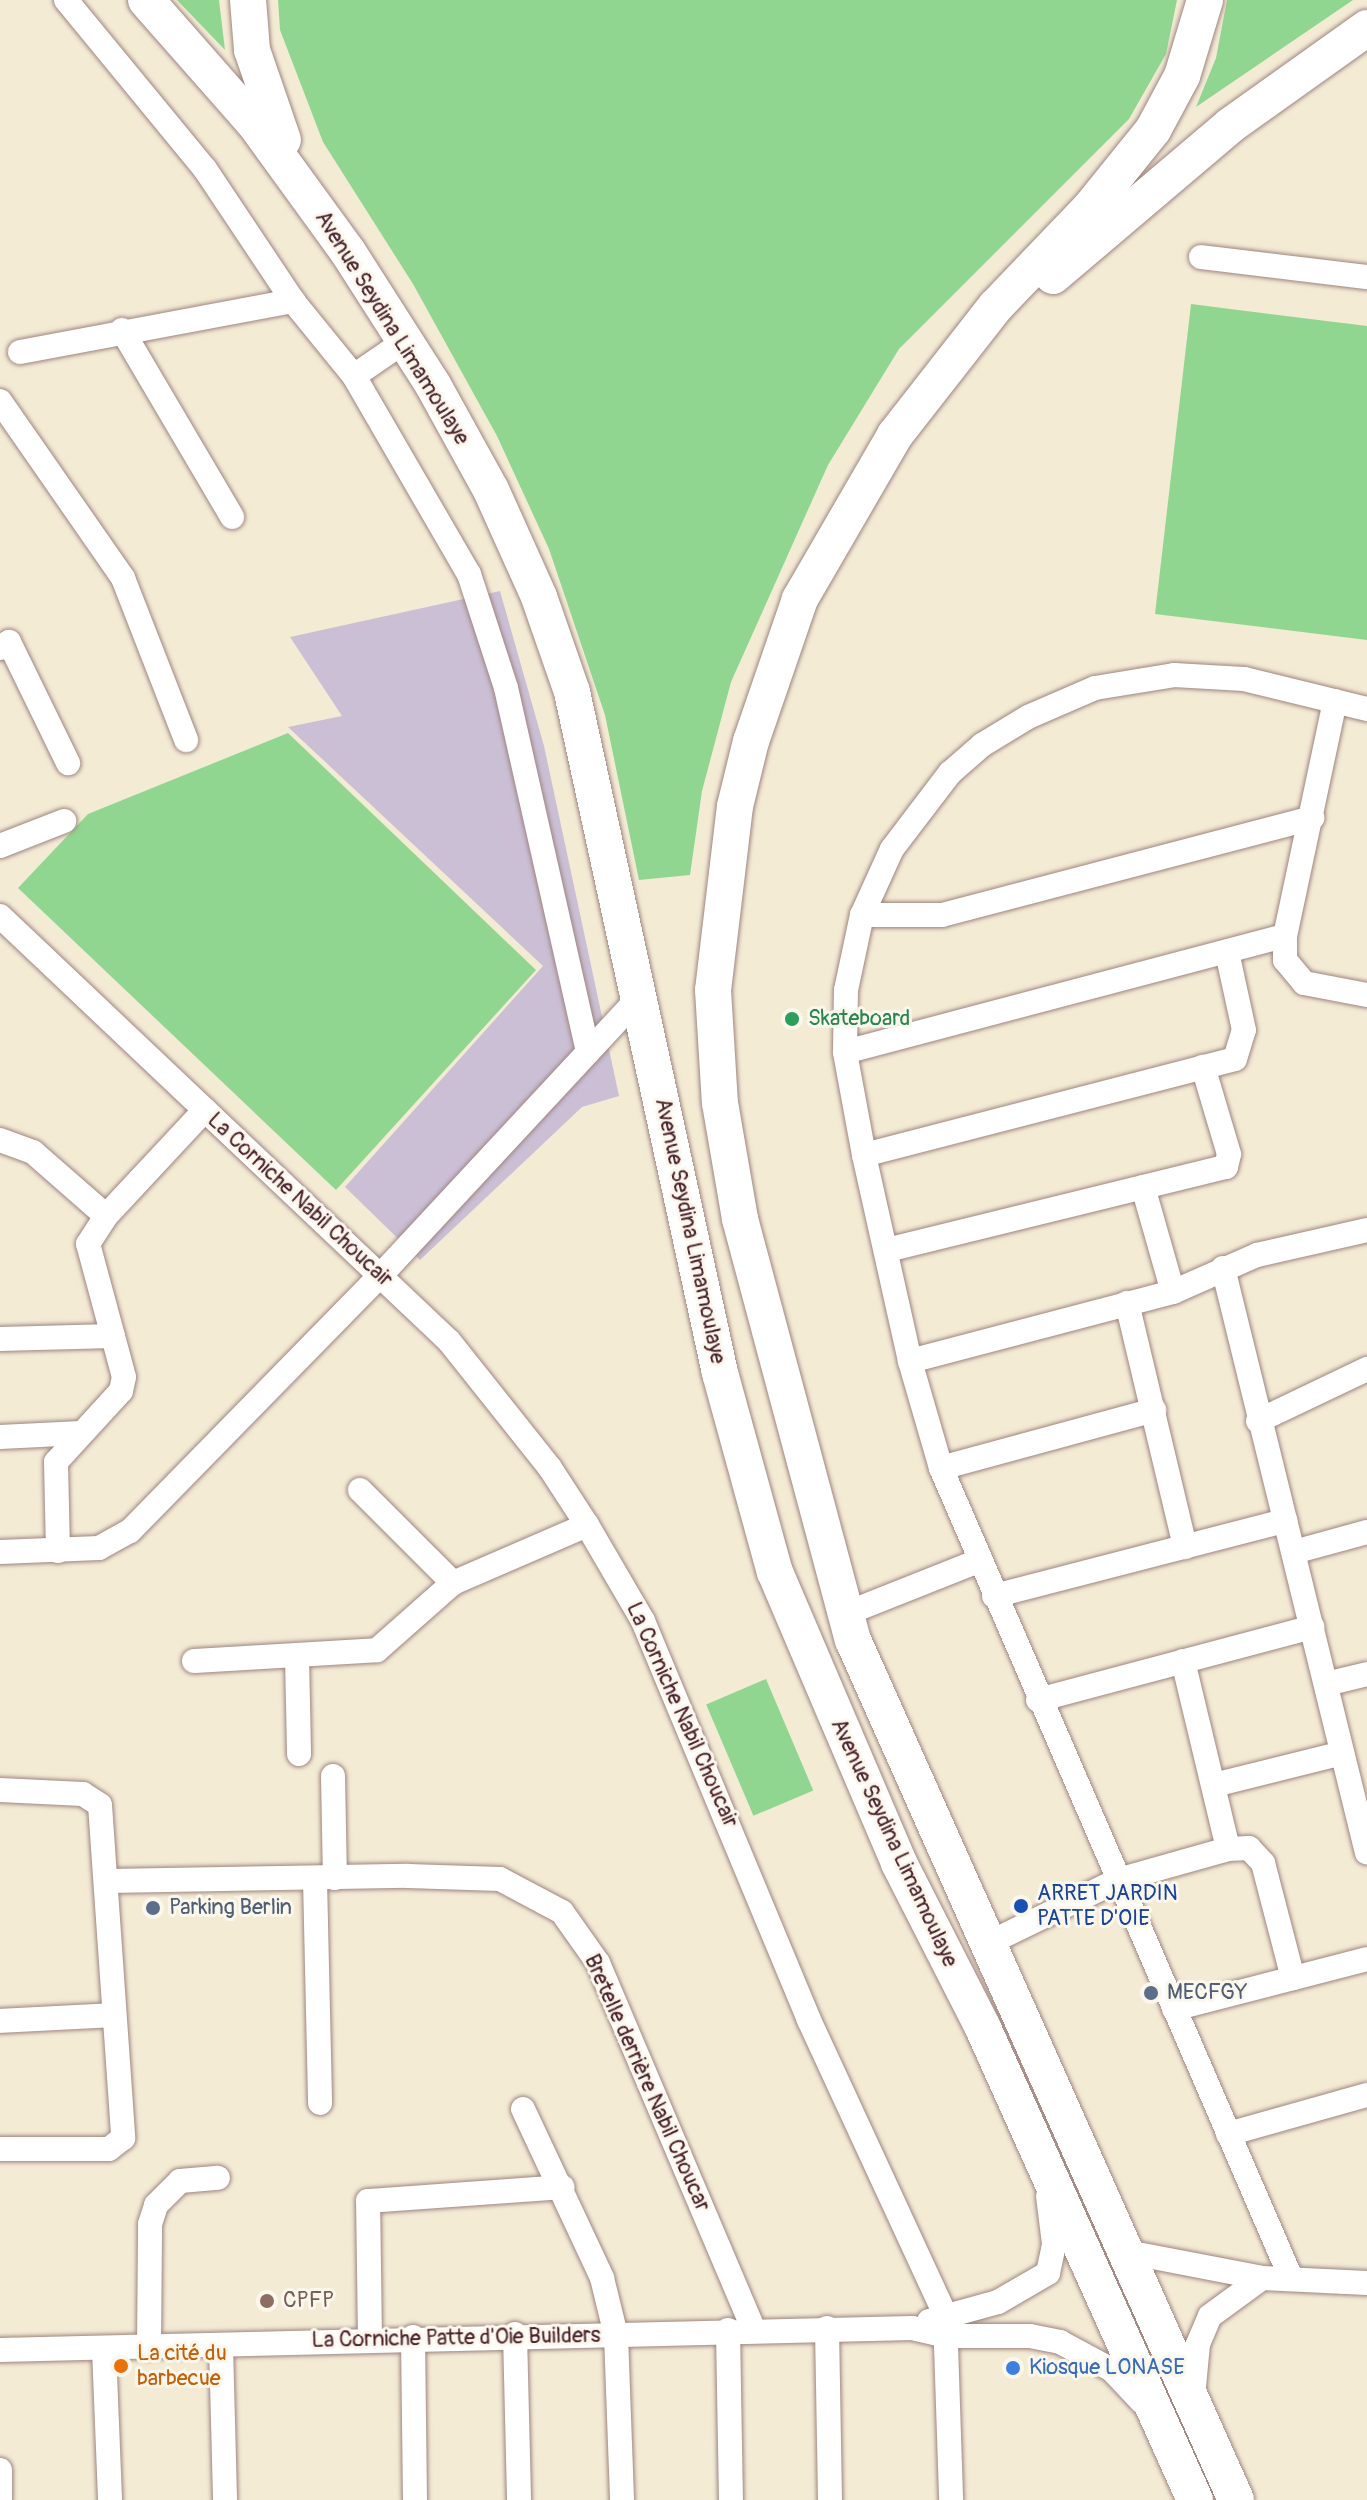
<!DOCTYPE html>
<meta charset="utf-8">
<style>
body{margin:0}
#map{position:relative;width:1367px;height:2500px;overflow:hidden;background:#f4ebd5;font-family:Pangolin,sans-serif}
div>[style]{position:absolute}
.industrial>*{inset:0;background:#cbbfd5}
.green>*{inset:0;background:#91d690;transform-origin:0 0}
.roads{filter:drop-shadow(0 0 2px #9f8580) drop-shadow(0 0 2px #9f8580)}
.minor>*{height:24px;margin:-12px;padding:0 12px;transform-origin:12px;border-radius:12px;background:#fff}
.highway>*{height:36px;margin:-18px;padding:0 18px;transform-origin:18px;border-radius:18px;background:#fff}
.dots>*{width:22px;height:22px;translate:-50% -50%;box-sizing:border-box;border:4px solid #fbf7ec;border-radius:50%}
span{translate:-50% -50%;white-space:nowrap;text-align:center;line-height:1.15;-webkit-text-stroke:6px #fbf7ec;paint-order:stroke}
.street-label{font-size:22px;color:#4a1f2b}
.leisure-label{font-size:22px;color:#27864d}
.left{translate:0 -50%;text-align:left}
.transit-label{font-size:22px;color:#164399}
.service-label{font-size:22px;color:#4e5e75}
.education-label{font-size:22px;color:#785e54}
.food-label{font-size:22px;color:#c56008}
.shop-label{font-size:22px;color:#366cbe}
</style>
<div id="map">
<div class="industrial">
<i style="clip-path:polygon(500px 591px,544px 746px,619px 1096px,582px 1107px,420px 1260px,345px 1187px,543px 966px,288px 727px,342px 716px,290px 637px)"></i>
</div>
<div class="green">
<i style="clip-path:polygon(177px 0,219px 0,225px 50px)"></i>
<i style="clip-path:polygon(278px 0,1177px 0,1166px 54px,1129px 119px,899px 349px,828px 465px,731px 682px,702px 791px,690px 875px,639px 880px,605px 715px,549px 549px,497px 436px,413px 284px,323px 142px,280px 30px)"></i>
<i style="clip-path:polygon(1227px 0,1353px 0,1196px 107px,1216px 58px)"></i>
<i style="clip-path:polygon(1191px 304px,1367px 326px,1367px 640px,1155px 614px)"></i>
<i style="clip-path:polygon(288px 733px,536px 970px,336px 1190px,18px 888px,88px 814px)"></i>
<i style="left:766px;top:1679px;width:121px;height:65px;rotate:67deg"></i>
</div>
<div class="roads">
<div class="minor">
<i style="left:66px;top:0;width:219px;rotate:50.6deg"></i>
<i style="left:205px;top:169px;width:159px;rotate:56.3deg"></i>
<i style="left:293px;top:301px;width:97px;rotate:50.9deg"></i>
<i style="left:354px;top:376px;width:229px;rotate:59.9deg"></i>
<i style="left:469px;top:574px;width:120px;rotate:72deg"></i>
<i style="left:506px;top:688px;width:373px;rotate:77.3deg"></i>
<i style="left:1201px;top:257px;width:167px;rotate:6.9deg"></i>
<i style="left:122px;top:330px;width:217px;rotate:59.5deg"></i>
<i style="left:20px;top:352px;width:278px;rotate:-10.6deg"></i>
<i style="left:354px;top:376px;width:62px;rotate:-34.5deg"></i>
<i style="left:0;top:401px;width:216px;rotate:55.2deg"></i>
<i style="left:123px;top:578px;width:174px;rotate:68.7deg"></i>
<i style="left:0;top:648px;width:11px;rotate:-34deg"></i>
<i style="left:9px;top:642px;width:135px;rotate:64deg"></i>
<i style="left:1335px;top:701px;width:240px;rotate:102deg"></i>
<i style="left:1285px;top:936px;width:24px;rotate:90deg"></i>
<i style="left:1285px;top:960px;width:30px;rotate:50deg"></i>
<i style="left:1304px;top:983px;width:64px;rotate:10.8deg"></i>
<i style="left:0;top:846px;width:69px;rotate:-21.3deg"></i>
<i style="left:862px;top:915px;width:80px"></i>
<i style="left:942px;top:915px;width:383px;rotate:-14.7deg"></i>
<i style="left:0;top:916px;width:618px;rotate:43.43deg"></i>
<i style="left:449px;top:1341px;width:162px;rotate:51.5deg"></i>
<i style="left:550px;top:1468px;width:68px;rotate:57deg"></i>
<i style="left:587px;top:1525px;width:111px;rotate:59.7deg"></i>
<i style="left:643px;top:1621px;width:432px;rotate:67.4deg"></i>
<i style="left:809px;top:2020px;width:325px;rotate:65.2deg"></i>
<i style="left:945px;top:2315px;width:185px;rotate:88.1deg"></i>
<i style="left:845px;top:1052px;width:455px;rotate:-14.8deg"></i>
<i style="left:0;top:1140px;width:35px;rotate:20deg"></i>
<i style="left:33px;top:1152px;width:97px;rotate:41.2deg"></i>
<i style="left:864px;top:1155px;width:383px;rotate:-14.5deg"></i>
<i style="left:1235px;top:1059px;width:30px;rotate:-73deg"></i>
<i style="left:1244px;top:1030px;width:80px;rotate:-102.3deg"></i>
<i style="left:1143px;top:1187px;width:109px;rotate:74.1deg"></i>
<i style="left:887px;top:1250px;width:349px;rotate:-13.8deg"></i>
<i style="left:1226px;top:1167px;width:13px;rotate:-77deg"></i>
<i style="left:1229px;top:1154px;width:91px;rotate:-106.6deg"></i>
<i style="left:1223px;top:1268px;width:602px;rotate:76.17deg"></i>
<i style="left:1127px;top:1303px;width:251px;rotate:76.6deg"></i>
<i style="left:0;top:1339px;width:113px;rotate:-1.5deg"></i>
<i style="left:910px;top:1361px;width:272px;rotate:-14.7deg"></i>
<i style="left:1173px;top:1292px;width:92px;rotate:-23.8deg"></i>
<i style="left:1257px;top:1255px;width:113px;rotate:-12.8deg"></i>
<i style="left:1258px;top:1421px;width:121px;rotate:-25.5deg"></i>
<i style="left:0;top:1437px;width:81px;rotate:-2.8deg"></i>
<i style="left:941px;top:1468px;width:221px;rotate:-15.2deg"></i>
<i style="left:360px;top:1490px;width:132px;rotate:45deg"></i>
<i style="left:58px;top:1551px;width:89px;rotate:-91.3deg"></i>
<i style="left:56px;top:1462px;width:96px;rotate:-47.5deg"></i>
<i style="left:121px;top:1391px;width:14px;rotate:-78deg"></i>
<i style="left:124px;top:1377px;width:138px;rotate:-105.1deg"></i>
<i style="left:88px;top:1244px;width:33px;rotate:-57deg"></i>
<i style="left:106px;top:1216px;width:145px;rotate:-47deg"></i>
<i style="left:0;top:1552px;width:99px;rotate:-2.3deg"></i>
<i style="left:99px;top:1548px;width:35px;rotate:-29deg"></i>
<i style="left:130px;top:1531px;width:359px;rotate:-45.6deg"></i>
<i style="left:381px;top:1275px;width:379px;rotate:-47.1deg"></i>
<i style="left:1294px;top:1552px;width:76px;rotate:-15.3deg"></i>
<i style="left:994px;top:1596px;width:301px;rotate:-14.5deg"></i>
<i style="left:845px;top:1614px;width:146px;rotate:-21.7deg"></i>
<i style="left:297px;top:1656px;width:98px;rotate:88.8deg"></i>
<i style="left:194px;top:1661px;width:183px;rotate:-3.4deg"></i>
<i style="left:377px;top:1650px;width:101px;rotate:-41.4deg"></i>
<i style="left:453px;top:1583px;width:146px;rotate:-23.4deg"></i>
<i style="left:1183px;top:1661px;width:193px;rotate:76.5deg"></i>
<i style="left:1326px;top:1684px;width:42px;rotate:-13.7deg"></i>
<i style="left:1038px;top:1700px;width:284px;rotate:-14.9deg"></i>
<i style="left:333px;top:1776px;width:102px;rotate:88.9deg"></i>
<i style="left:1214px;top:1785px;width:132px;rotate:-14deg"></i>
<i style="left:0;top:1790px;width:83px;rotate:2.8deg"></i>
<i style="left:83px;top:1794px;width:20px;rotate:33deg"></i>
<i style="left:100px;top:1805px;width:334px;rotate:86deg"></i>
<i style="left:123px;top:2138px;width:18px;rotate:142deg"></i>
<i style="left:109px;top:2149px;width:109px;rotate:180deg"></i>
<i style="left:315px;top:1879px;width:224px;rotate:88.7deg"></i>
<i style="left:109px;top:1881px;width:299px;rotate:-1deg"></i>
<i style="left:408px;top:1876px;width:92px;rotate:1.9deg"></i>
<i style="left:500px;top:1879px;width:70px;rotate:28deg"></i>
<i style="left:562px;top:1912px;width:62px;rotate:54.8deg"></i>
<i style="left:598px;top:1963px;width:399px;rotate:67deg"></i>
<i style="left:989px;top:1943px;width:144px;rotate:-26deg"></i>
<i style="left:1118px;top:1880px;width:114px;rotate:-15.7deg"></i>
<i style="left:1228px;top:1849px;width:21px;rotate:-3deg"></i>
<i style="left:1249px;top:1848px;width:21px;rotate:47deg"></i>
<i style="left:1263px;top:1863px;width:119px;rotate:75.4deg"></i>
<i style="left:1174px;top:2009px;width:199px;rotate:-14.5deg"></i>
<i style="left:0;top:2021px;width:113px;rotate:-3deg"></i>
<i style="left:523px;top:2109px;width:187px;rotate:64.9deg"></i>
<i style="left:602px;top:2278px;width:59px;rotate:76.2deg"></i>
<i style="left:616px;top:2335px;width:165px;rotate:87.9deg"></i>
<i style="left:1228px;top:2134px;width:144px;rotate:-15.7deg"></i>
<i style="left:1127px;top:2252px;width:137px;rotate:10.9deg"></i>
<i style="left:1262px;top:2278px;width:105px;rotate:2.7deg"></i>
<i style="left:1291px;top:2278px;width:882px;rotate:-113.37deg"></i>
<i style="left:941px;top:1468px;width:111px;rotate:-106.2deg"></i>
<i style="left:910px;top:1361px;width:211px;rotate:-102.6deg"></i>
<i style="left:864px;top:1155px;width:105px;rotate:-100.5deg"></i>
<i style="left:845px;top:1052px;width:62px;rotate:-89.1deg"></i>
<i style="left:846px;top:990px;width:77px;rotate:-78deg"></i>
<i style="left:862px;top:915px;width:72px;rotate:-65.6deg"></i>
<i style="left:892px;top:849px;width:96px;rotate:-52.7deg"></i>
<i style="left:950px;top:773px;width:43px;rotate:-41.2deg"></i>
<i style="left:982px;top:745px;width:54px;rotate:-31.3deg"></i>
<i style="left:1028px;top:717px;width:73px;rotate:-23.4deg"></i>
<i style="left:1095px;top:688px;width:80px;rotate:-9.3deg"></i>
<i style="left:1174px;top:675px;width:70px;rotate:3.3deg"></i>
<i style="left:1244px;top:679px;width:127px;rotate:13.7deg"></i>
<i style="left:929px;top:2321px;width:72px;rotate:-15.4deg"></i>
<i style="left:998px;top:2302px;width:58px;rotate:-30.1deg"></i>
<i style="left:1048px;top:2273px;width:30px;rotate:-78deg"></i>
<i style="left:1054px;top:2244px;width:48px;rotate:-97.1deg"></i>
<i style="left:827px;top:2328px;width:172px;rotate:89deg"></i>
<i style="left:728px;top:2330px;width:170px;rotate:89deg"></i>
<i style="left:515px;top:2334px;width:166px;rotate:88.6deg"></i>
<i style="left:413px;top:2337px;width:163px;rotate:89.3deg"></i>
<i style="left:370px;top:2339px;width:138px;rotate:-90.8deg"></i>
<i style="left:368px;top:2201px;width:195px;rotate:-4.1deg"></i>
<i style="left:221px;top:2345px;width:155px;rotate:88.5deg"></i>
<i style="left:149px;top:2348px;width:124px;rotate:-89.5deg"></i>
<i style="left:150px;top:2224px;width:20px;rotate:-72deg"></i>
<i style="left:156px;top:2205px;width:34px;rotate:-45deg"></i>
<i style="left:180px;top:2181px;width:38px;rotate:-5deg"></i>
<i style="left:104px;top:2349px;width:151px;rotate:87.7deg"></i>
<i style="left:0;top:2350px;width:912px;rotate:-1.38deg"></i>
<i style="left:912px;top:2328px;width:37px;rotate:13deg"></i>
<i style="left:948px;top:2336px;width:82px"></i>
<i style="left:1030px;top:2336px;width:31px;rotate:11deg"></i>
<i style="left:1060px;top:2342px;width:59px;rotate:28.3deg"></i>
<i style="left:1112px;top:2370px;width:44px;rotate:46.8deg"></i>
<i style="left:1193px;top:2397px;width:53px;rotate:-84.6deg"></i>
<i style="left:1198px;top:2344px;width:30px;rotate:-67deg"></i>
<i style="left:1210px;top:2316px;width:64px;rotate:-36.2deg"></i>
<i style="left:0;top:2470px;width:30px;rotate:90deg"></i>
</div>
<div class="highway">
<i style="left:146px;top:0;width:165px;rotate:48.7deg"></i>
<i style="left:255px;top:124px;width:158px;rotate:54deg"></i>
<i style="left:348px;top:252px;width:158px;rotate:57.4deg"></i>
<i style="left:433px;top:385px;width:120px;rotate:61.1deg"></i>
<i style="left:491px;top:490px;width:117px;rotate:65.8deg"></i>
<i style="left:539px;top:597px;width:101px;rotate:70.8deg"></i>
<i style="left:572px;top:692px;width:697px;rotate:77.74deg"></i>
<i style="left:720px;top:1373px;width:206px;rotate:74.6deg"></i>
<i style="left:775px;top:1572px;width:316px;rotate:66.9deg"></i>
<i style="left:899px;top:1863px;width:185px;rotate:63deg"></i>
<i style="left:983px;top:2028px;width:517px;rotate:65.81deg"></i>
<i style="left:248px;top:0;width:50px;rotate:85.4deg"></i>
<i style="left:252px;top:50px;width:95px;rotate:71deg"></i>
<i style="left:1205px;top:0;width:79px;rotate:106.8deg"></i>
<i style="left:1182px;top:76px;width:61px;rotate:118.2deg"></i>
<i style="left:1153px;top:130px;width:100px;rotate:128.9deg"></i>
<i style="left:1090px;top:208px;width:137px;rotate:133.8deg"></i>
<i style="left:995px;top:307px;width:162px;rotate:128deg"></i>
<i style="left:895px;top:435px;width:190px;rotate:120.1deg"></i>
<i style="left:800px;top:599px;width:150px;rotate:109deg"></i>
<i style="left:751px;top:741px;width:67px;rotate:103.8deg"></i>
<i style="left:735px;top:806px;width:185px;rotate:96.8deg"></i>
<i style="left:713px;top:990px;width:113px;rotate:86.5deg"></i>
<i style="left:720px;top:1103px;width:118px;rotate:80.2deg"></i>
<i style="left:740px;top:1219px;width:436px;rotate:75deg"></i>
<i style="left:853px;top:1640px;width:941px;rotate:65.99deg"></i>
<i style="left:1053px;top:276px;width:233px;rotate:-40.3deg"></i>
<i style="left:1231px;top:125px;width:167px;rotate:-35.5deg"></i>
</div>
</div>
<div class="dots">
<i style="left:792px;top:1019px;background:#2e9e5b"></i>
<i style="left:1021px;top:1906px;background:#1a4fb4"></i>
<i style="left:153px;top:1908px;background:#5c6f8a"></i>
<i style="left:1151px;top:1993px;background:#5c6f8a"></i>
<i style="left:267px;top:2301px;background:#8d6e63"></i>
<i style="left:121px;top:2366px;background:#e8710a"></i>
<i style="left:1013px;top:2368px;background:#3f7fe0"></i>
</div>
<div class="street-label">
<span style="left:392px;top:328px;rotate:58deg">Avenue Seydina Limamoulaye</span>
<span style="left:300px;top:1200px;rotate:43deg">La Corniche Nabil Choucair</span>
<span style="left:690px;top:1231px;rotate:78deg">Avenue Seydina Limamoulaye</span>
<span style="left:682px;top:1715px;rotate:66deg">La Corniche Nabil Choucair</span>
<span style="left:894px;top:1843px;rotate:65deg">Avenue Seydina Limamoulaye</span>
<span style="left:647px;top:2083px;rotate:66deg">Bretelle derrière Nabil Choucar</span>
<span style="left:456px;top:2338px;rotate:-1deg">La Corniche Patte d'Oie Builders</span>
</div>
<div class="leisure-label">
<span class="left" style="left:808px;top:1019px">Skateboard</span>
</div>
<div class="transit-label">
<span class="left" style="left:1037px;top:1906px">ARRET JARDIN<br>PATTE D'OIE</span>
</div>
<div class="service-label">
<span class="left" style="left:169px;top:1908px">Parking Berlin</span>
<span class="left" style="left:1167px;top:1993px">MECFGY</span>
</div>
<div class="education-label">
<span class="left" style="left:283px;top:2301px">CPFP</span>
</div>
<div class="food-label">
<span class="left" style="left:137px;top:2366px">La cité du<br>barbecue</span>
</div>
<div class="shop-label">
<span class="left" style="left:1029px;top:2368px">Kiosque LONASE</span>
</div>
</div>
